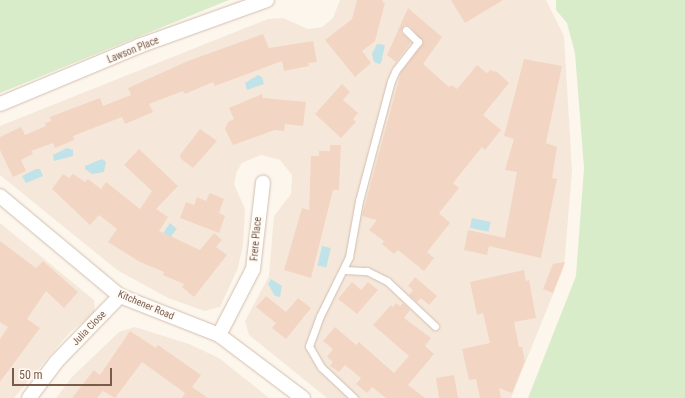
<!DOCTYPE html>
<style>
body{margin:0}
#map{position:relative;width:685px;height:398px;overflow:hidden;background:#fdf6ec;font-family:"Roboto Condensed",sans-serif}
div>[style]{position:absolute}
.residential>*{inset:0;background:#f5e8da}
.green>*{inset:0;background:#d8ecc9}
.water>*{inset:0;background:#bfe3e8;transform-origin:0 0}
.building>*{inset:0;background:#f3d5c3}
.roads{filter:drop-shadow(0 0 1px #d1beb0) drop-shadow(0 0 1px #d1beb0)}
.lane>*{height:7px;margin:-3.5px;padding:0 3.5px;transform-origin:3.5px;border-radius:3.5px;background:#fff}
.street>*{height:14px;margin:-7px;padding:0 7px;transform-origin:7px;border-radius:7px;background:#fff}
span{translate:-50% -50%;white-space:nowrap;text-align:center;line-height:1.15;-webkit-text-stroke:4px #fffaf3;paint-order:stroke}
.street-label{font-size:10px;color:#7a5c4d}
.scale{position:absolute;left:12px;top:368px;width:100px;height:18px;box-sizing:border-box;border:2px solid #7a5c4d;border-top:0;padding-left:5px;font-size:12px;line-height:14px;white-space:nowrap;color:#7a5c4d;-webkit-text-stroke:3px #fffaf3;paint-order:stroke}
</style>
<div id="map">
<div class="residential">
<i style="clip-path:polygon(340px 0,546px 0,564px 36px,572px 170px,564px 267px,511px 398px,327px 398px,249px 335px,245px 321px,269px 276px,274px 216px,291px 194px,292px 175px,280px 160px,261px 155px,242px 163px,237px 171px,234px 184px,245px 209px,243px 245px,238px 268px,220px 307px,205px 311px,168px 298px,117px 270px,0 175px,0 126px,268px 19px,283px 18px,308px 29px,322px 27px,333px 18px)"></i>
<i style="clip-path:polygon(0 223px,94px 300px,95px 313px,70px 332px,14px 398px,0 398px)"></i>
<i style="clip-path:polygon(135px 327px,189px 344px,219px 358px,269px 398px,56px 398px,72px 377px,119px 332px)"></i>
</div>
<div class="green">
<i style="clip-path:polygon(0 0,229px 0,0 93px)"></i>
<i style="clip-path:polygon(556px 0,685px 0,685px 398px,528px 398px,576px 276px,584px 168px,575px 53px,567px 23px,556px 10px)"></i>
</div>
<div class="water">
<i style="clip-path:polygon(377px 44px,385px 45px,381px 63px,379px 64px,374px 62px,372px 54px)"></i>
<i style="clip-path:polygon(258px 75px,262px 77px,264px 84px,247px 90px,245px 83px)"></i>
<i style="clip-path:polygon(67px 148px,73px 150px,73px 156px,54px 161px,53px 155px)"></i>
<i style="clip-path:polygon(102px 159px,106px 162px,104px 172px,92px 174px,85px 169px,85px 166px)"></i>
<i style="clip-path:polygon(36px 169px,40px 169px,43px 176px,26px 183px,22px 176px)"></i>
<i style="left:472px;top:218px;width:19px;height:10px;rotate:12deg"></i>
<i style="clip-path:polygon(170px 223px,177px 229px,172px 235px,172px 239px,162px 235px)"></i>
<i style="left:322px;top:246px;width:9px;height:20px;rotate:13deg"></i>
<i style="clip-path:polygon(271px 279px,282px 286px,280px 297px,275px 296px,268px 284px)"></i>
</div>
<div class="building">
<i style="clip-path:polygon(357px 0,383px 0,382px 2px,385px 3px,375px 41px,362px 51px,371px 63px,355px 77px,325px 40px,352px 19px)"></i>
<i style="clip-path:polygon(451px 0,503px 0,465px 23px)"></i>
<i style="clip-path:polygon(408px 8px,442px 37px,423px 64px,449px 87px,452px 85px,457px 89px,477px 65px,487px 73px,490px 70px,497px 72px,509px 83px,483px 115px,501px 130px,485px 150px,482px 147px,453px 183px,459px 188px,439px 213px,450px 223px,427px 252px,434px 258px,424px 271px,398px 250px,394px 254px,382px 244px,384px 241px,369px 230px,377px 220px,362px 216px,401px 72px,423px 43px,410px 26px,404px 25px,401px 32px,411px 42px,396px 62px,387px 55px)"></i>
<i style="clip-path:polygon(263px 34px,269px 48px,313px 41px,317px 62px,308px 63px,309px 66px,284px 71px,282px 61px,215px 86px,213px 82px,185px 94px,183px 91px,149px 104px,153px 112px,125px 124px,122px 117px,73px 136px,74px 140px,55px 148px,53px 143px,31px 151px,33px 154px,21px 160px,26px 171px,13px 177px,0 150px,0 137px,21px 127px,25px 135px,46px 126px,45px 123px,51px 121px,50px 117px,100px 98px,103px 106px,131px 95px,128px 88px,188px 61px)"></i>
<i style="clip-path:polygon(524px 59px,562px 66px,546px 143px,557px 147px,552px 178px,557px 179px,541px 258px,489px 246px,487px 255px,464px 250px,468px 230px,505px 238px,517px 172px,505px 170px,514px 139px,504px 136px)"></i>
<i style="clip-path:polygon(342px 84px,350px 92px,343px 100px,358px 113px,353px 119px,356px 122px,341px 138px,315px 114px)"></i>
<i style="clip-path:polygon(262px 94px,263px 98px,306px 102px,303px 126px,285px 124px,284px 131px,275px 130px,233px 145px,225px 129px,228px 122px,234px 119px,229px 108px)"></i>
<i style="clip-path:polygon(200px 129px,217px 141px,193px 168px,181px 159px,180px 155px)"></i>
<i style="clip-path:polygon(330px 145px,341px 145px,339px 190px,333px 190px,311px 278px,284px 270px,302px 208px,309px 210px,311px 156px,319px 156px,319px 151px,330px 151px)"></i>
<i style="clip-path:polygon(139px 149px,178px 186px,156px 209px,168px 217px,159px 231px,200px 250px,214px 233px,222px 240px,216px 247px,227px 255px,194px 297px,182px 287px,184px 284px,163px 275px,164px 272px,140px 262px,108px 242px,117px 229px,99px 215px,90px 225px,52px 189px,63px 174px,69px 178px,73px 174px,85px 182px,88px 179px,101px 189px,106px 182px,140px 209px,152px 191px,124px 165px)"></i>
<i style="clip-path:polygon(210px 193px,224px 199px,219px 213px,225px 216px,219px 233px,180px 218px,186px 202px,194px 205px,197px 197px,206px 201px)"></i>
<i style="clip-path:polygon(0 241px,36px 268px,43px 261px,78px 292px,64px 308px,46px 291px,27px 319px,40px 328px,0 382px,0 339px,8px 327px,0 322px)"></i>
<i style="clip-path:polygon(565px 262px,553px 293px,543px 289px,553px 264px)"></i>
<i style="clip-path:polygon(524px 270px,526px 281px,529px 280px,536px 318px,514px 322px,519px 347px,522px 347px,525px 361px,512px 393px,499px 388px,501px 398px,480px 398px,476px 379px,469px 380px,462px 349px,490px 343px,483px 313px,477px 315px,470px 282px)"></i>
<i style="clip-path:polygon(415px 277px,437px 296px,429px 305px,421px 298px,417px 302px,409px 295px,413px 290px,408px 286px)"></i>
<i style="clip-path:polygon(352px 282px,361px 290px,368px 282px,378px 290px,357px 314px,338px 299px)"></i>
<i style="clip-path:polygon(266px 296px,286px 312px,298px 298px,311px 308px,286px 339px,272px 328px,276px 323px,256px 307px)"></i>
<i style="clip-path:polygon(396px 303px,400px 306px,403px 303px,410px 310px,404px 318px,431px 338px,425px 346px,434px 354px,408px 385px,425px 398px,386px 398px,372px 387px,367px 393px,356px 384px,361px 378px,345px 365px,339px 372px,330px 366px,333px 362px,327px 357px,333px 349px,323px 341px,335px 327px,356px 345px,359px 342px,394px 373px,409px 356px,373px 325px,391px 305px,393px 307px)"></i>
<i style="clip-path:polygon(130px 331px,156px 348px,158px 345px,201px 375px,192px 387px,208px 398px,182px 398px,185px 393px,142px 362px,115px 398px,103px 391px,97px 398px,72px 398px,94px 370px,100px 375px)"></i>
<i style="clip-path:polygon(454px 375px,458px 398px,439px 398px,436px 378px)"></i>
</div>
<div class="roads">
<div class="lane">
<i style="left:345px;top:270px;width:22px;rotate:3deg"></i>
<i style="left:367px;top:271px;width:22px;rotate:27deg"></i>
<i style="left:387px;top:281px;width:66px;rotate:43.2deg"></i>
<i style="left:354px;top:398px;width:45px;rotate:-136.8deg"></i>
<i style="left:321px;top:367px;width:24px;rotate:-120deg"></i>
<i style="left:309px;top:346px;width:32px;rotate:-70deg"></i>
<i style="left:320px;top:316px;width:66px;rotate:-63.8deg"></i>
<i style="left:349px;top:257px;width:57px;rotate:-79.9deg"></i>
<i style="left:359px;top:201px;width:124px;rotate:-75.1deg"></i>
<i style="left:391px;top:81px;width:12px;rotate:-66deg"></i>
<i style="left:396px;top:70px;width:36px;rotate:-52deg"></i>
<i style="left:418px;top:42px;width:17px;rotate:-135deg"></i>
</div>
<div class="street">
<i style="left:0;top:104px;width:151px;rotate:-22.6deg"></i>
<i style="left:139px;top:46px;width:136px;rotate:-19.8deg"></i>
<i style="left:0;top:196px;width:156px;rotate:39.8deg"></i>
<i style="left:120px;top:296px;width:106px;rotate:21.5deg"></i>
<i style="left:219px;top:335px;width:105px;rotate:36.9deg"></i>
<i style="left:219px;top:335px;width:74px;rotate:-62.7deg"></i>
<i style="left:253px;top:269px;width:87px;rotate:-83.4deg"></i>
<i style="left:29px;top:398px;width:46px;rotate:-52.9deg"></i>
<i style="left:57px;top:361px;width:91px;rotate:-45.9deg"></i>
</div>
</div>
<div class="street-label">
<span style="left:133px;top:50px;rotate:-22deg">Lawson Place</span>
<span style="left:256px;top:239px;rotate:-85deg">Frere Place</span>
<span style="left:146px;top:305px;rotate:23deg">Kitchener Road</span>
<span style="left:89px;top:328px;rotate:-46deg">Julia Close</span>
</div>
<div class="scale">50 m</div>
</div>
